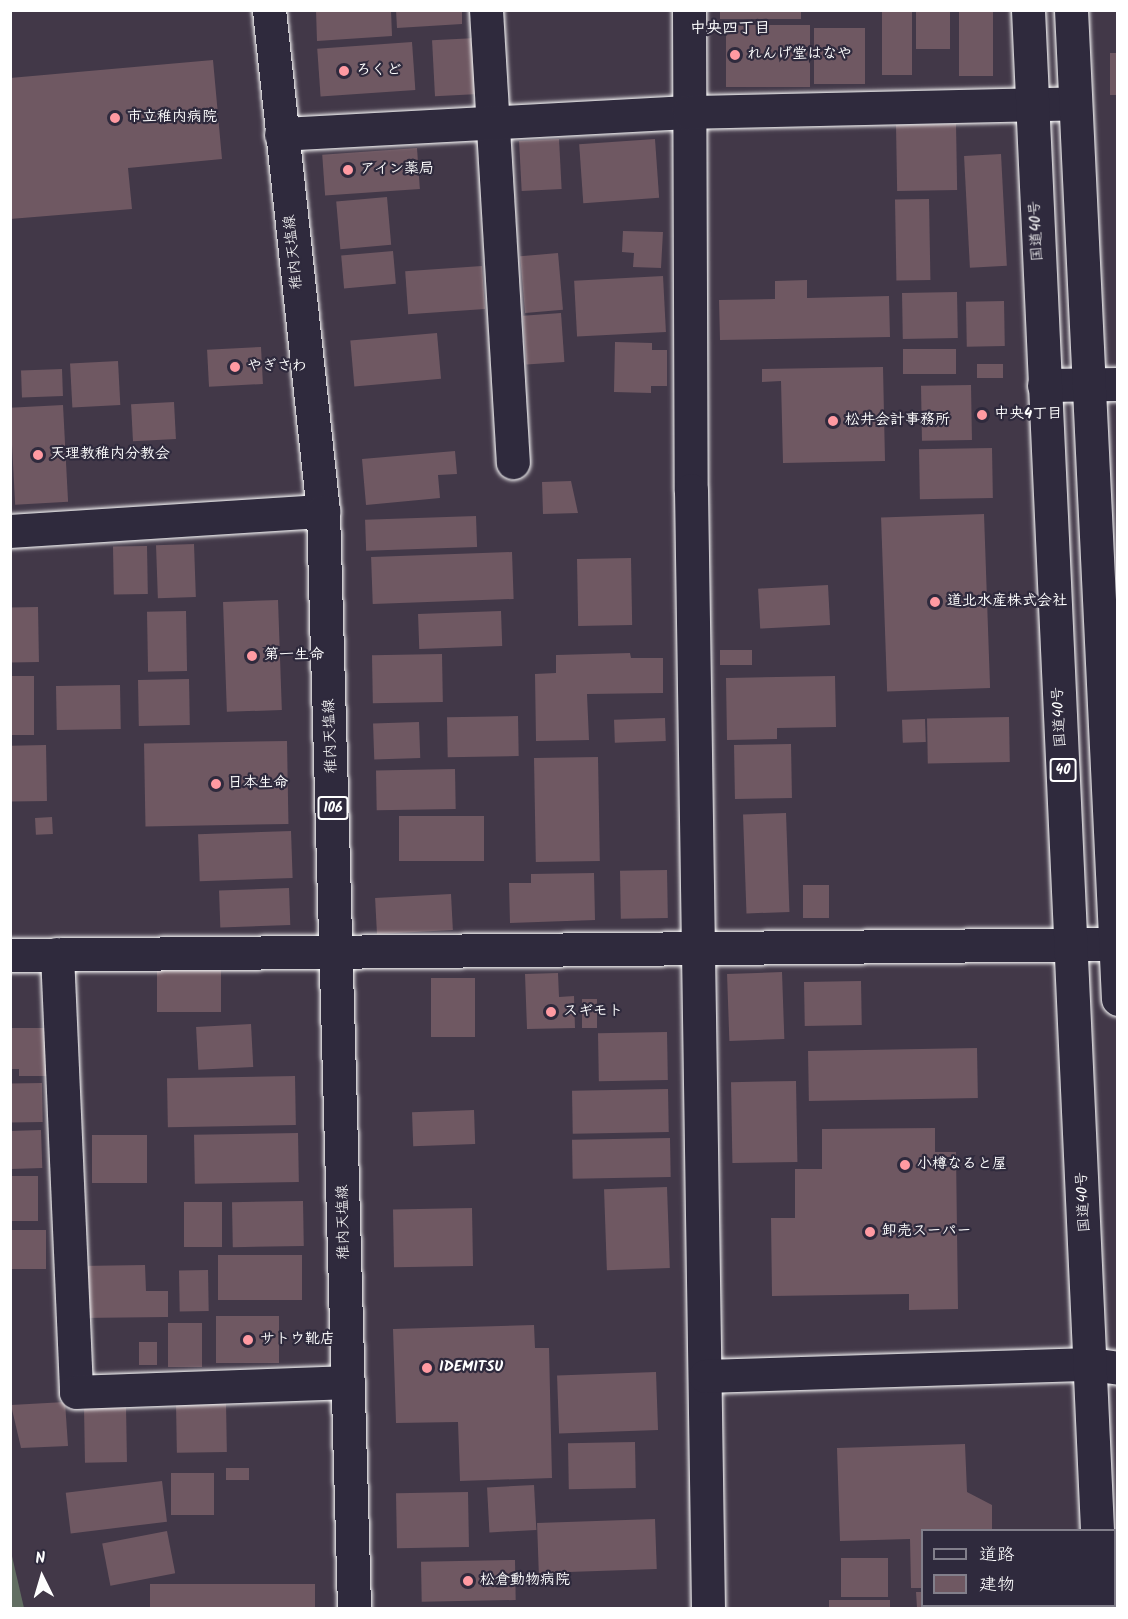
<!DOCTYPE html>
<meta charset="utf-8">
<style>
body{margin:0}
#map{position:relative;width:1128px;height:1619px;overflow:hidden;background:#423848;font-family:Kalam,"Klee One",sans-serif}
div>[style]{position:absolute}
.green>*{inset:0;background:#626e62}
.building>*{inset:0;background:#6f5862;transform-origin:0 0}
.roads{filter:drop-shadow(0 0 2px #fff) drop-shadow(0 0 2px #fff)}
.minor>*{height:33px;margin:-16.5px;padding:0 16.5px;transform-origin:16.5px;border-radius:16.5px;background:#2f2a3d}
.major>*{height:33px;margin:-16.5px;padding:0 16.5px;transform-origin:16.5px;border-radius:16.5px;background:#2f2a3d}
.highway>*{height:33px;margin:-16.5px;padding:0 16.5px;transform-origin:16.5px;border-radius:16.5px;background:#2f2a3d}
.dots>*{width:16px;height:16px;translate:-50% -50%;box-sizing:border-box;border:3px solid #2f2a3d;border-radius:50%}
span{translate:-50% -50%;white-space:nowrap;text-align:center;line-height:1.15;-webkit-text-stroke:4.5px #2f2a3d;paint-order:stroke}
.shield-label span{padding:2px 4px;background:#2f2a3d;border:2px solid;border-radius:4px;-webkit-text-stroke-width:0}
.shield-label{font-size:14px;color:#fff;font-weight:700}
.poi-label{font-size:15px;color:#fff;font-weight:700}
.left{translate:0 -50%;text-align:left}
.street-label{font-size:15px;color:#fff}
.neighbourhood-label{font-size:16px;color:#fff;font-weight:700}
.frame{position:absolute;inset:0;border:12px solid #fff;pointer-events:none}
.legend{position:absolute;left:921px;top:1529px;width:195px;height:78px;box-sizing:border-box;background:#2f2a3d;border:2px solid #827f8b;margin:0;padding:8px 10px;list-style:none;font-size:18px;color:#fff}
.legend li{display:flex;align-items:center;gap:12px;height:30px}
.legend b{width:30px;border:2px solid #827f8b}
.north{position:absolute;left:12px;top:1547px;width:60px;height:60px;-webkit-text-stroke:4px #2f2a3d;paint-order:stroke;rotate:355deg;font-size:16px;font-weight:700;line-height:24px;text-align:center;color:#fff}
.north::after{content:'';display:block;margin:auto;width:21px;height:27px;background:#fff;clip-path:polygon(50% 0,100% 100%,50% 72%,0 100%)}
</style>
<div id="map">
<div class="green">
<i style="clip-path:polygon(11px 1552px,24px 1608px,11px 1608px)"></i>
</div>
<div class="building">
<i style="clip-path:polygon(316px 10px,391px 10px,392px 36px,317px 41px)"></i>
<i style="clip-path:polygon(396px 10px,462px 10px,462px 24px,397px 28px)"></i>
<i style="left:720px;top:10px;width:81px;height:9px"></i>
<i style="left:882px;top:10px;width:30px;height:65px"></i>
<i style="left:916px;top:10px;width:34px;height:39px"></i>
<i style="left:959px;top:10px;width:34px;height:66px"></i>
<i style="left:810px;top:25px;width:62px;height:84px;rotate:90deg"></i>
<i style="left:865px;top:28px;width:56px;height:51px;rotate:90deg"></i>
<i style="left:476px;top:38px;width:56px;height:44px;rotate:87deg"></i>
<i style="left:412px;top:42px;width:48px;height:95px;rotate:86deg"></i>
<i style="left:1110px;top:53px;width:8px;height:42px"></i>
<i style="clip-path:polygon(213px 60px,222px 159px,128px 168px,132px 209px,10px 219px,10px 78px)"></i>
<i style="left:956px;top:124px;width:66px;height:60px;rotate:89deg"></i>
<i style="left:559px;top:139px;width:50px;height:40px;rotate:87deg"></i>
<i style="left:655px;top:139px;width:59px;height:76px;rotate:86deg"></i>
<i style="left:417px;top:148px;width:41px;height:95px;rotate:86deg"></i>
<i style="left:1001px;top:154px;width:112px;height:37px;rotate:87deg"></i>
<i style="left:387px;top:197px;width:48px;height:51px;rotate:85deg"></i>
<i style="left:929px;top:199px;width:81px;height:34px;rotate:89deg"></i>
<i style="clip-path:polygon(623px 231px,663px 232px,661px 268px,633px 267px,634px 253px,622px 252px)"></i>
<i style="left:393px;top:251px;width:33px;height:52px;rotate:85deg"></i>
<i style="left:558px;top:253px;width:57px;height:38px;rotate:85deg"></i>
<i style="left:482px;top:266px;width:43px;height:77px;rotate:86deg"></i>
<i style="left:663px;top:276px;width:56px;height:89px;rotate:87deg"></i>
<i style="clip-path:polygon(807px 280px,807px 298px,889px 296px,890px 337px,720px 340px,719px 300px,775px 299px,775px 281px)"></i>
<i style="left:957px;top:292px;width:46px;height:55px;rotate:89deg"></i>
<i style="left:1004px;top:301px;width:45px;height:38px;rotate:89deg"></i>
<i style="left:561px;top:313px;width:49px;height:38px;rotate:86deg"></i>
<i style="left:437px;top:333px;width:46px;height:87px;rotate:85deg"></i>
<i style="clip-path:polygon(615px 342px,652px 343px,652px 350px,667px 350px,667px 386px,651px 386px,651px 393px,614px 392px)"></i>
<i style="left:261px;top:347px;width:37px;height:54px;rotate:87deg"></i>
<i style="left:956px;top:349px;width:25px;height:53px;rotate:90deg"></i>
<i style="left:118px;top:361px;width:44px;height:48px;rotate:87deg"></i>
<i style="left:1003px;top:364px;width:14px;height:26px;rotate:90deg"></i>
<i style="clip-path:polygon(883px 367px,885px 461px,783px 463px,781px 381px,762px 382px,762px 369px)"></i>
<i style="left:62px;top:369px;width:27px;height:41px;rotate:88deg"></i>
<i style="left:971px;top:385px;width:55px;height:50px;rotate:89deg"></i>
<i style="left:174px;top:402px;width:37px;height:43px;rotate:87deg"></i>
<i style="left:63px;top:405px;width:97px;height:53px;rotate:87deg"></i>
<i style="left:992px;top:448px;width:50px;height:73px;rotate:89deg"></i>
<i style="clip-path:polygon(455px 451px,457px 474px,438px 475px,440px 498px,366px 505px,362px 459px)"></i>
<i style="clip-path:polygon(571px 481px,578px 513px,543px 514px,542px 482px)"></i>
<i style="left:984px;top:514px;width:174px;height:103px;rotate:88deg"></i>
<i style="left:476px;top:516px;width:31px;height:111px;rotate:88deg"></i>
<i style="left:194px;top:544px;width:53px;height:38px;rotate:88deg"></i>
<i style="left:147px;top:546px;width:48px;height:34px;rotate:89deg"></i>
<i style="left:512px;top:552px;width:47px;height:141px;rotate:88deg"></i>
<i style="left:631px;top:558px;width:67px;height:54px;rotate:89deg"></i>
<i style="left:828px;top:585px;width:40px;height:70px;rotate:87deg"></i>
<i style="left:278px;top:600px;width:110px;height:55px;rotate:88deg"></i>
<i style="left:38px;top:607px;width:55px;height:28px;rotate:89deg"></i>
<i style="left:186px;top:611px;width:60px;height:39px;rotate:89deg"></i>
<i style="left:501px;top:611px;width:35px;height:83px;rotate:88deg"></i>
<i style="left:720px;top:650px;width:32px;height:15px"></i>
<i style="clip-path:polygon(630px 653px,631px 658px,663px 658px,663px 693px,587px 694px,589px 740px,536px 741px,535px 674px,556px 673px,556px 655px)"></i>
<i style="left:442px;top:654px;width:48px;height:70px;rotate:89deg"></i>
<i style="left:10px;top:676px;width:24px;height:59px"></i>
<i style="clip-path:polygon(835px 676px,836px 727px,777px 728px,777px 739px,727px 740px,726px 678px)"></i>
<i style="left:189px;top:679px;width:46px;height:51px;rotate:89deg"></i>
<i style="left:120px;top:685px;width:44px;height:64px;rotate:89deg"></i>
<i style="left:518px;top:716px;width:40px;height:71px;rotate:89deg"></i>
<i style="left:1009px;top:717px;width:45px;height:82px;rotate:89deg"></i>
<i style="left:665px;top:718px;width:23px;height:51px;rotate:88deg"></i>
<i style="left:925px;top:719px;width:23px;height:23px;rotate:88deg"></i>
<i style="left:419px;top:722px;width:36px;height:46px;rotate:88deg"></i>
<i style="left:287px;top:741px;width:83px;height:143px;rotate:89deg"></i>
<i style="left:791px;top:744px;width:54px;height:57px;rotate:89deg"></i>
<i style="left:46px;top:745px;width:56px;height:36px;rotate:89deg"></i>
<i style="left:598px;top:757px;width:104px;height:64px;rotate:89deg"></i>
<i style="left:455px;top:769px;width:40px;height:79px;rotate:89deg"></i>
<i style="left:786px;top:813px;width:99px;height:43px;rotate:88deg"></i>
<i style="left:484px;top:816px;width:45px;height:85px;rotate:90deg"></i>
<i style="left:52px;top:817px;width:17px;height:17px;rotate:87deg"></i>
<i style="left:291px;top:831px;width:47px;height:93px;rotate:88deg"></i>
<i style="left:667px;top:870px;width:48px;height:47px;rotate:89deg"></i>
<i style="clip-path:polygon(594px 873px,595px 920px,510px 923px,509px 883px,531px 883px,531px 874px)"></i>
<i style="left:829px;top:885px;width:33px;height:26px;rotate:90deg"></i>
<i style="left:289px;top:888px;width:37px;height:70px;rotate:88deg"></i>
<i style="left:451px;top:894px;width:36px;height:76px;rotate:87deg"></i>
<i style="left:221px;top:969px;width:43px;height:64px;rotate:90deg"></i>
<i style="left:782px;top:972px;width:67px;height:55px;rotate:88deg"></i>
<i style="clip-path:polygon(558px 973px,559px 997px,574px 996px,575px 1028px,527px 1029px,525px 974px)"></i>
<i style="left:475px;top:978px;width:59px;height:44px;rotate:90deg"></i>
<i style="left:861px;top:981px;width:44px;height:57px;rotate:89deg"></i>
<i style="left:582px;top:999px;width:15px;height:29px"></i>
<i style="left:251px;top:1024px;width:43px;height:55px;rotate:87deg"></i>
<i style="clip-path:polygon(10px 1028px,48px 1028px,49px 1076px,19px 1076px,19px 1069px,10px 1069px)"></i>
<i style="left:667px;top:1032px;width:48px;height:69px;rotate:89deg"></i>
<i style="left:977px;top:1048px;width:50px;height:169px;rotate:89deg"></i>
<i style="left:295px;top:1076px;width:49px;height:128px;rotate:89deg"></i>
<i style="left:796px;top:1081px;width:81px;height:65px;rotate:89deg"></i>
<i style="left:42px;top:1083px;width:39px;height:32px;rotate:89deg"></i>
<i style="left:668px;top:1089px;width:43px;height:96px;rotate:89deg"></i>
<i style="left:474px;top:1110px;width:34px;height:62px;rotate:88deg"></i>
<i style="clip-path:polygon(935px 1128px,935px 1152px,956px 1152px,958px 1309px,909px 1310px,909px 1294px,772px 1296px,771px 1218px,795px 1218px,795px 1169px,822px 1169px,822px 1129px)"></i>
<i style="left:41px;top:1130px;width:38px;height:31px;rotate:88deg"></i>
<i style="left:298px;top:1133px;width:49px;height:104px;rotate:89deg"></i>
<i style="left:147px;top:1135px;width:48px;height:55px;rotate:90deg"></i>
<i style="left:670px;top:1138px;width:39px;height:98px;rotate:89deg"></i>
<i style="left:10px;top:1176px;width:28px;height:45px"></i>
<i style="left:667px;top:1187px;width:81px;height:63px;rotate:88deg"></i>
<i style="left:303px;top:1201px;width:45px;height:71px;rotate:89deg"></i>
<i style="left:184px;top:1202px;width:38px;height:45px"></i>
<i style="left:472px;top:1208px;width:58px;height:79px;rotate:89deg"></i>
<i style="left:10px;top:1230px;width:36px;height:39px"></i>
<i style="left:302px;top:1255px;width:45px;height:84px;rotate:90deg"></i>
<i style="clip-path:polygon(145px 1265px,146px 1291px,168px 1291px,168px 1317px,80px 1318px,79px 1266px)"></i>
<i style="left:208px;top:1270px;width:41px;height:29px;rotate:89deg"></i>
<i style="left:279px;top:1316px;width:47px;height:63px;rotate:90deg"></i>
<i style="left:202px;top:1323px;width:44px;height:34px;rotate:90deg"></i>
<i style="clip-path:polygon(534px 1325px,535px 1348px,549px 1348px,552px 1478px,460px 1481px,458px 1422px,396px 1423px,393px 1329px)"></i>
<i style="left:139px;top:1342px;width:18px;height:23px"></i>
<i style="left:656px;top:1372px;width:58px;height:99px;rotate:88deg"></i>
<i style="clip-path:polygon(65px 1402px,68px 1446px,21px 1448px,11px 1405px)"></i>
<i style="left:226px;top:1402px;width:50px;height:50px;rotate:89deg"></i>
<i style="left:126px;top:1406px;width:56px;height:42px;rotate:89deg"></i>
<i style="left:635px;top:1442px;width:46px;height:67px;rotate:89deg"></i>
<i style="clip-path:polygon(965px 1444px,967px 1492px,992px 1505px,992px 1530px,922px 1530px,922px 1588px,911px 1588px,910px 1539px,840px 1541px,837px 1448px)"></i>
<i style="left:226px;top:1468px;width:23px;height:12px"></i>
<i style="left:171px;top:1473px;width:43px;height:42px"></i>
<i style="left:162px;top:1481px;width:41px;height:97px;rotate:83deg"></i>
<i style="left:534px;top:1485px;width:45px;height:47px;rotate:87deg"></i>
<i style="left:468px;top:1492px;width:55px;height:72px;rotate:89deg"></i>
<i style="left:655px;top:1519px;width:50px;height:118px;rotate:88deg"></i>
<i style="left:167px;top:1531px;width:43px;height:66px;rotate:79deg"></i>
<i style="left:888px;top:1558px;width:39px;height:47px;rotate:90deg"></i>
<i style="left:515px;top:1560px;width:40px;height:94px;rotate:89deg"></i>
<i style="left:315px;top:1584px;width:24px;height:165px;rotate:90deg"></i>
<i style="clip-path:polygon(916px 1592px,922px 1592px,922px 1606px,1000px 1608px,917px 1608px)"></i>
<i style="left:890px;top:1600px;width:8px;height:61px;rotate:90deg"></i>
</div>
<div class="roads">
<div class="minor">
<i style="left:486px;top:10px;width:453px;rotate:86.6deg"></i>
<i style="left:689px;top:10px;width:480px;rotate:89.8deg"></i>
<i style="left:691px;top:490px;width:1118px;rotate:89.13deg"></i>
<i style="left:281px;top:134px;width:409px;rotate:-3.1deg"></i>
<i style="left:689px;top:112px;width:385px;rotate:-1.3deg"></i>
<i style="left:1044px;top:385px;width:74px;rotate:-0.8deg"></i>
<i style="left:10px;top:531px;width:314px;rotate:-3.7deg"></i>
<i style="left:57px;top:954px;width:438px;rotate:87.5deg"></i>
<i style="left:76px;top:1392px;width:272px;rotate:-2.1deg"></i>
<i style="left:10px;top:955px;width:1108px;rotate:-0.57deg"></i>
<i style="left:705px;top:1376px;width:386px;rotate:-1.8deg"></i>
<i style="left:1091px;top:1364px;width:27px;rotate:8deg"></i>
</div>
<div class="major">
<i style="left:269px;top:10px;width:504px;rotate:83.85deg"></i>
<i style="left:323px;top:511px;width:1097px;rotate:88.38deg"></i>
</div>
<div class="highway">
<i style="left:1028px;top:10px;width:1522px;rotate:87.4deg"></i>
<i style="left:1071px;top:10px;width:990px;rotate:87.28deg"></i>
<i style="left:1099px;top:1606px;width:2px;rotate:90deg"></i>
</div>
</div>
<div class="dots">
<i style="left:735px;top:55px;background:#ff9aa2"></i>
<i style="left:344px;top:71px;background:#ff9aa2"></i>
<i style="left:115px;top:118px;background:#ff9aa2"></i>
<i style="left:348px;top:170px;background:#ff9aa2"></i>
<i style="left:235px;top:367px;background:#ff9aa2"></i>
<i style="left:982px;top:415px;background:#ff9aa2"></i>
<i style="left:833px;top:421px;background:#ff9aa2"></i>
<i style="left:38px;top:455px;background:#ff9aa2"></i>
<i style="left:935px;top:602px;background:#ff9aa2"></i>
<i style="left:252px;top:656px;background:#ff9aa2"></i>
<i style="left:216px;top:784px;background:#ff9aa2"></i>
<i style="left:551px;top:1012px;background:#ff9aa2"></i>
<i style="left:905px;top:1165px;background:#ff9aa2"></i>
<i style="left:870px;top:1232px;background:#ff9aa2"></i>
<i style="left:248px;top:1340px;background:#ff9aa2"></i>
<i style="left:427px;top:1368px;background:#ff9aa2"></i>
<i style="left:468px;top:1581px;background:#ff9aa2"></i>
</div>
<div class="shield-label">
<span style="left:1063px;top:770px">40</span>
<span style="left:333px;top:808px">106</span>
</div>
<div class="poi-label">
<span class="left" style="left:747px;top:55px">れんげ堂はなや</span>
<span class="left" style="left:356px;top:71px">ろくど</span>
<span class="left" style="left:127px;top:118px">市立稚内病院</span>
<span class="left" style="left:360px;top:170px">アイン薬局</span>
<span class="left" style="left:247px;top:367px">やぎさわ</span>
<span class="left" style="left:994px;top:415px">中央4丁目</span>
<span class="left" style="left:845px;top:421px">松井会計事務所</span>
<span class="left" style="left:50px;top:455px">天理教稚内分教会</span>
<span class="left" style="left:947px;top:602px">道北水産株式会社</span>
<span class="left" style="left:264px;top:656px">第一生命</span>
<span class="left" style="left:228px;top:784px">日本生命</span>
<span class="left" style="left:563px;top:1012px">スギモト</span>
<span class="left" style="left:917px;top:1165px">小樽なると屋</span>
<span class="left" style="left:882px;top:1232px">卸売スーパー</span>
<span class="left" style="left:260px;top:1340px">サトウ靴店</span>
<span class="left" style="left:439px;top:1368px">IDEMITSU</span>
<span class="left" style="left:480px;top:1581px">松倉動物病院</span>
</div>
<div class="street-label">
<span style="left:1037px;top:231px;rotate:-93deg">国道40号</span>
<span style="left:294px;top:252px;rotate:-96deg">稚内天塩線</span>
<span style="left:1060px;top:717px;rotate:-93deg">国道40号</span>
<span style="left:331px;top:736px;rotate:-92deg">稚内天塩線</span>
<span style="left:1084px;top:1202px;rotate:-93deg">国道40号</span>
<span style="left:344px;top:1222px;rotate:-91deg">稚内天塩線</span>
</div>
<div class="neighbourhood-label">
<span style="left:730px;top:29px">中央四丁目</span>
</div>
<div class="frame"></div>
<ul class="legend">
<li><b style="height:8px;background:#2f2a3d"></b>道路</li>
<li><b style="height:16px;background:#6f5862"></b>建物</li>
</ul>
<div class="north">N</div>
</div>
